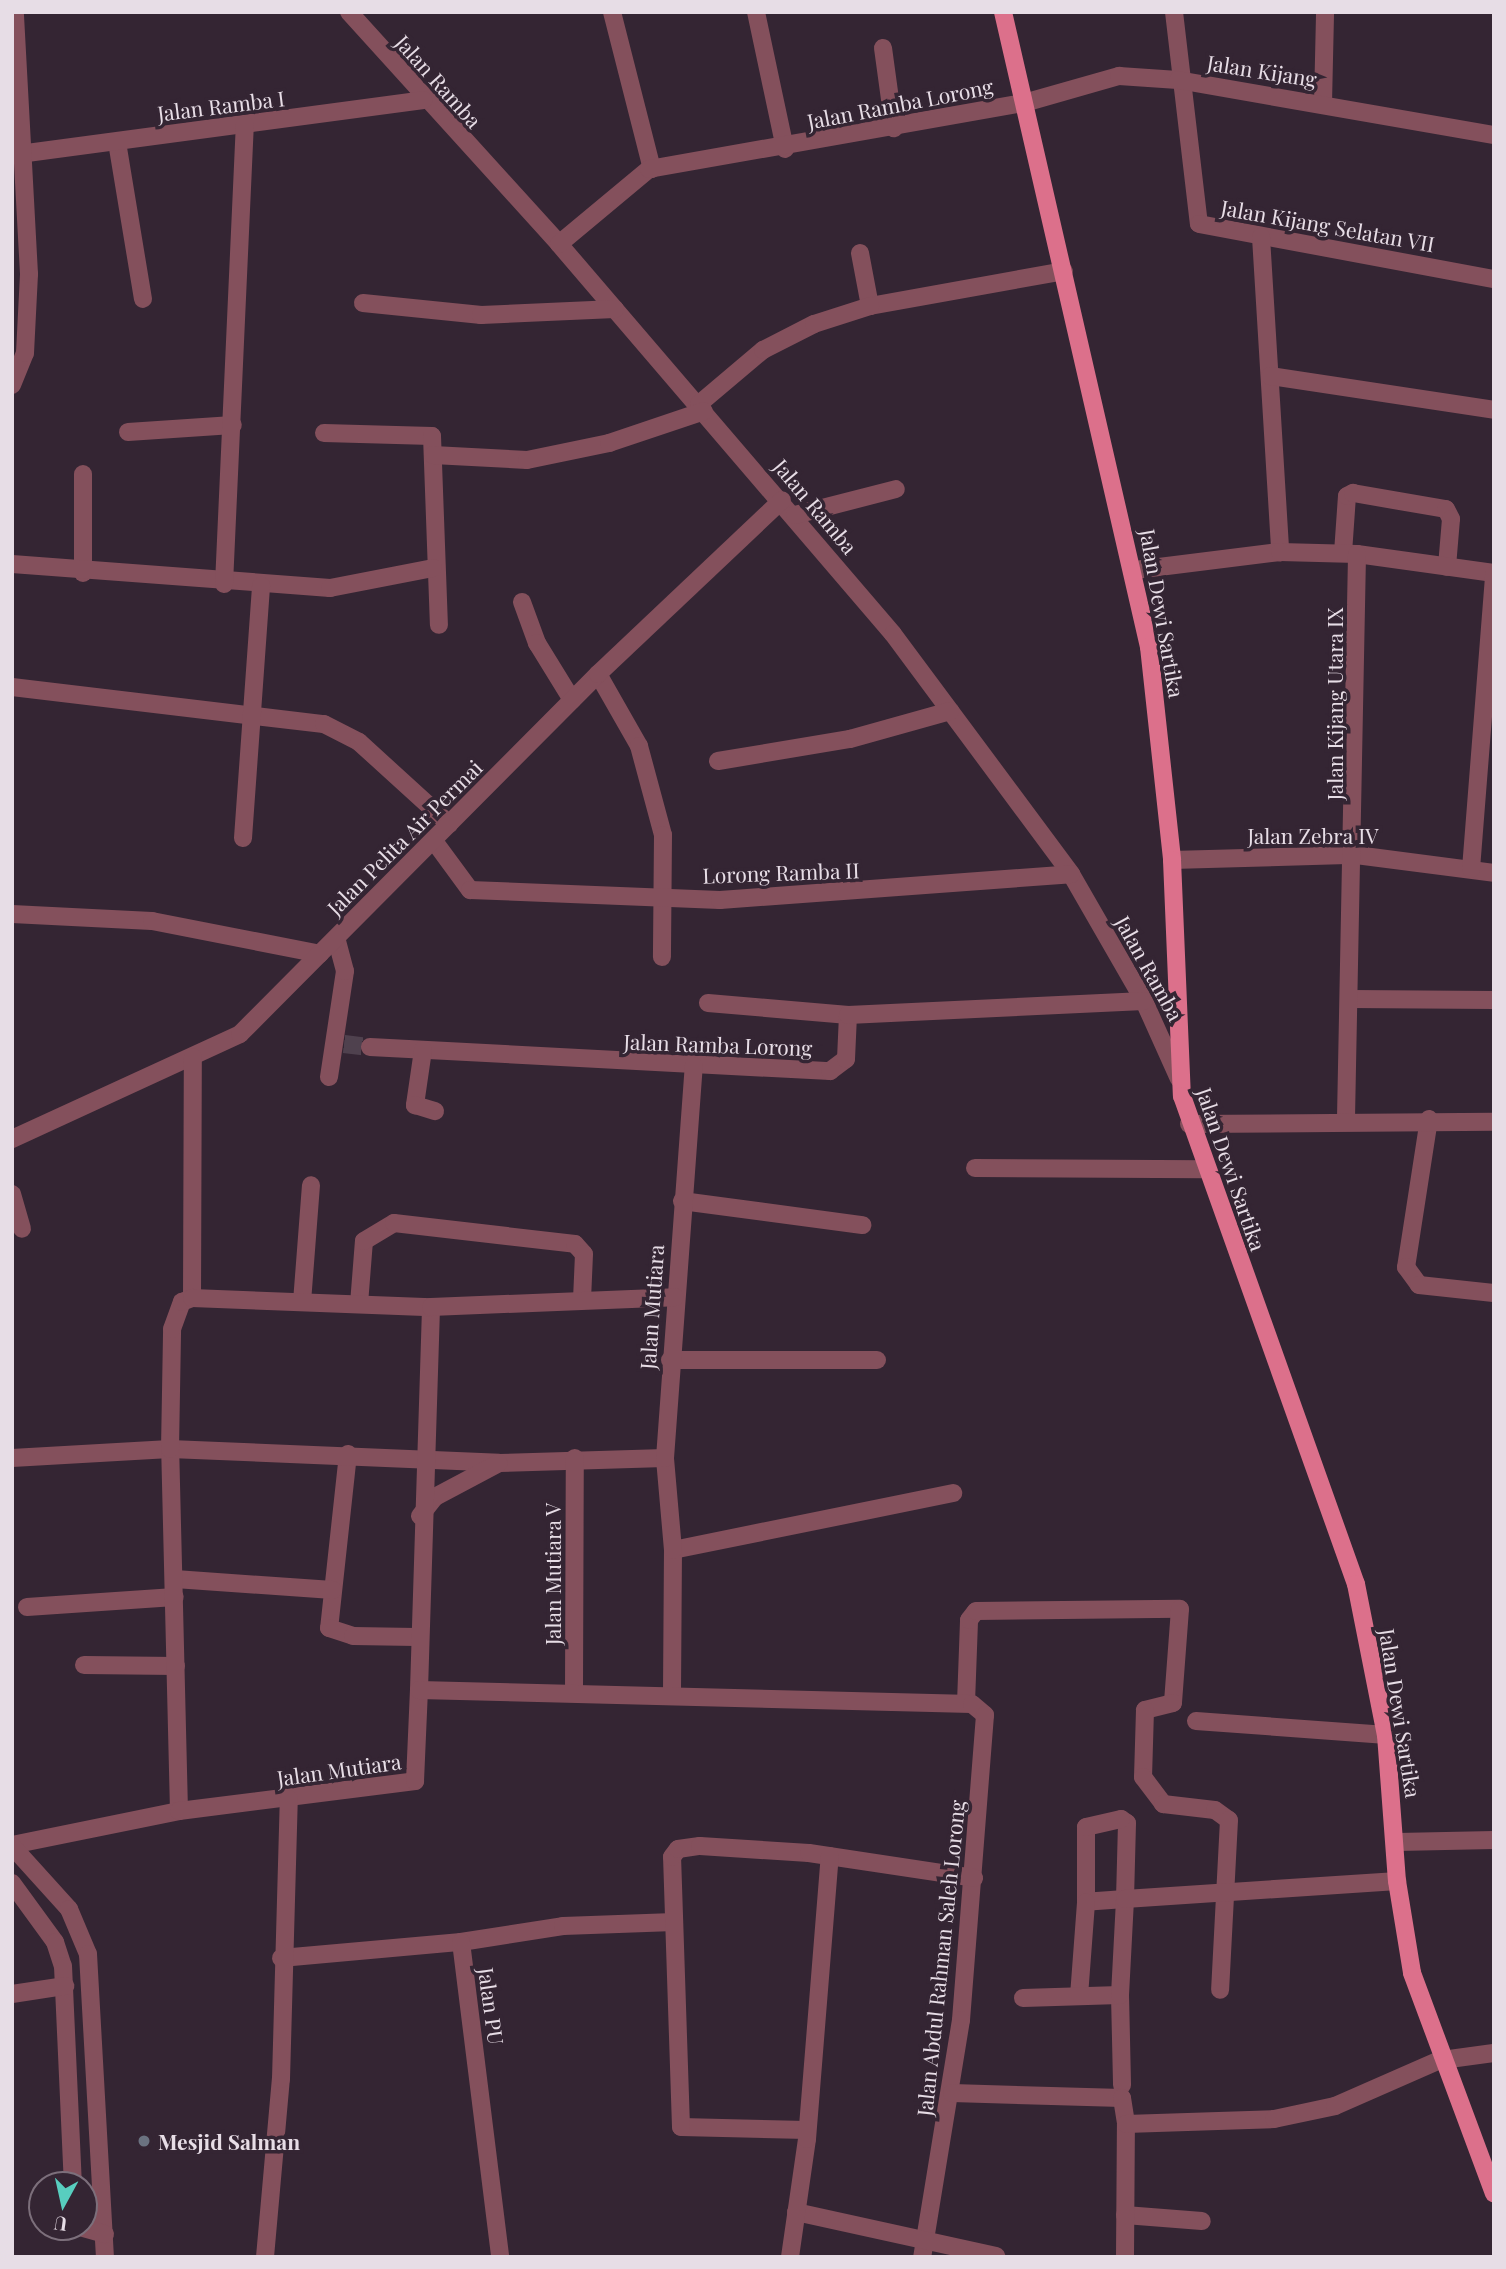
<!DOCTYPE html>
<style>
body{margin:0}
#map{position:relative;width:1506px;height:2269px;overflow:hidden;background:#342533;font-family:"Playfair Display",serif}
div>[style]{position:absolute}
.minor-tunnel>*{height:18px;margin-top:-9px;transform-origin:0;background:repeating-linear-gradient(90deg,#4f414e 0 18px,transparent 0 27px)}
.minor>*{height:18px;margin:-9px;padding:0 9px;transform-origin:9px;border-radius:9px;background:#84505c}
.major>*{height:18px;margin:-9px;padding:0 9px;transform-origin:9px;border-radius:9px;background:#dc708b}
.dots>*{width:19px;height:19px;translate:-50% -50%;box-sizing:border-box;border:4px solid #342533;border-radius:50%}
span{translate:-50% -50%;white-space:nowrap;text-align:center;line-height:1.15;-webkit-text-stroke:7px #342533;paint-order:stroke}
.street-label{font-size:21px;color:#e7dde6}
.poi-label{font-size:21px;color:#e7dde6;font-weight:700}
.left{translate:0 -50%;text-align:left}
.frame{position:absolute;inset:0;border:14px solid #e7dde6;pointer-events:none}
.north{position:absolute;left:28px;top:2171px;width:70px;height:70px;box-sizing:border-box;background:#342533;border:2px solid #7c6f7b;border-radius:50%;rotate:188deg;font-size:19px;font-weight:700;line-height:28px;text-align:center;color:#e7dde6}
.north::after{content:'';display:block;margin:auto;width:24px;height:32px;background:#58cebf;clip-path:polygon(50% 0,100% 100%,50% 72%,0 100%)}
</style>
<div id="map">
<div class="minor-tunnel">
<i style="left:344px;top:1044px;width:26px;rotate:7deg"></i>
</div>
<div class="minor">
<i style="left:349px;top:12px;width:313px;rotate:47.8deg"></i>
<i style="left:559px;top:244px;width:513px;rotate:49.42deg"></i>
<i style="left:893px;top:634px;width:299px;rotate:53.4deg"></i>
<i style="left:1071px;top:874px;width:146px;rotate:60.1deg"></i>
<i style="left:1144px;top:1001px;width:85px;rotate:65.8deg"></i>
<i style="left:612px;top:12px;width:162px;rotate:75.7deg"></i>
<i style="left:756px;top:12px;width:140px;rotate:78deg"></i>
<i style="left:1174px;top:12px;width:213px;rotate:83.3deg"></i>
<i style="left:1199px;top:224px;width:300px;rotate:10.6deg"></i>
<i style="left:883px;top:48px;width:81px;rotate:82.2deg"></i>
<i style="left:1323px;top:103px;width:91px;rotate:-88.7deg"></i>
<i style="left:117px;top:142px;width:159px;rotate:80.6deg"></i>
<i style="left:12px;top:155px;width:415px;rotate:-7.6deg"></i>
<i style="left:1261px;top:237px;width:316px;rotate:86.5deg"></i>
<i style="left:559px;top:244px;width:117px;rotate:-39.8deg"></i>
<i style="left:649px;top:169px;width:381px;rotate:-10deg"></i>
<i style="left:1024px;top:103px;width:99px;rotate:-15.9deg"></i>
<i style="left:1119px;top:76px;width:59px;rotate:3.9deg"></i>
<i style="left:1178px;top:80px;width:321px;rotate:9.9deg"></i>
<i style="left:860px;top:253px;width:54px;rotate:79.3deg"></i>
<i style="left:870px;top:306px;width:197px;rotate:-10.2deg"></i>
<i style="left:363px;top:303px;width:119px;rotate:5.8deg"></i>
<i style="left:481px;top:315px;width:134px;rotate:-2.6deg"></i>
<i style="left:1270px;top:376px;width:227px;rotate:8.6deg"></i>
<i style="left:12px;top:385px;width:35px;rotate:-68deg"></i>
<i style="left:25px;top:353px;width:79px;rotate:-87.1deg"></i>
<i style="left:29px;top:274px;width:262px;rotate:-93.1deg"></i>
<i style="left:699px;top:404px;width:84px;rotate:-40.2deg"></i>
<i style="left:763px;top:350px;width:57px;rotate:-27deg"></i>
<i style="left:814px;top:324px;width:59px;rotate:-17.8deg"></i>
<i style="left:128px;top:432px;width:105px;rotate:-3.8deg"></i>
<i style="left:324px;top:433px;width:108px;rotate:1.6deg"></i>
<i style="left:432px;top:436px;width:189px;rotate:87.9deg"></i>
<i style="left:433px;top:455px;width:94px;rotate:3deg"></i>
<i style="left:527px;top:460px;width:84px;rotate:-11.7deg"></i>
<i style="left:609px;top:443px;width:100px;rotate:-18.6deg"></i>
<i style="left:83px;top:474px;width:99px;rotate:90deg"></i>
<i style="left:795px;top:515px;width:104px;rotate:-14.4deg"></i>
<i style="left:1343px;top:553px;width:57px;rotate:-86deg"></i>
<i style="left:1347px;top:496px;width:7px;rotate:-27deg"></i>
<i style="left:1353px;top:493px;width:94px;rotate:9.8deg"></i>
<i style="left:1446px;top:509px;width:11px;rotate:63deg"></i>
<i style="left:1451px;top:519px;width:48px;rotate:94.8deg"></i>
<i style="left:12px;top:564px;width:319px;rotate:4.3deg"></i>
<i style="left:330px;top:588px;width:105px;rotate:-11deg"></i>
<i style="left:1135px;top:570px;width:146px;rotate:-7.1deg"></i>
<i style="left:1280px;top:552px;width:77px;rotate:1.5deg"></i>
<i style="left:1357px;top:554px;width:138px;rotate:7.9deg"></i>
<i style="left:224px;top:584px;width:459px;rotate:-87.4deg"></i>
<i style="left:522px;top:602px;width:44px;rotate:69.9deg"></i>
<i style="left:537px;top:643px;width:67px;rotate:58.4deg"></i>
<i style="left:598px;top:674px;width:83px;rotate:60.3deg"></i>
<i style="left:639px;top:746px;width:92px;rotate:74.9deg"></i>
<i style="left:663px;top:835px;width:122px;rotate:90.5deg"></i>
<i style="left:12px;top:687px;width:314px;rotate:6.8deg"></i>
<i style="left:324px;top:724px;width:39px;rotate:27deg"></i>
<i style="left:359px;top:742px;width:122px;rotate:42.3deg"></i>
<i style="left:718px;top:761px;width:134px;rotate:-9.5deg"></i>
<i style="left:850px;top:739px;width:104px;rotate:-15.6deg"></i>
<i style="left:243px;top:838px;width:253px;rotate:-85.9deg"></i>
<i style="left:434px;top:841px;width:61px;rotate:53.7deg"></i>
<i style="left:470px;top:890px;width:250px;rotate:2.3deg"></i>
<i style="left:720px;top:900px;width:352px;rotate:-4.2deg"></i>
<i style="left:1172px;top:860px;width:184px;rotate:-1.6deg"></i>
<i style="left:1356px;top:855px;width:139px;rotate:7.4deg"></i>
<i style="left:1471px;top:869px;width:295px;rotate:-85.5deg"></i>
<i style="left:12px;top:914px;width:140px;rotate:2.9deg"></i>
<i style="left:152px;top:921px;width:171px;rotate:11.1deg"></i>
<i style="left:1350px;top:999px;width:144px;rotate:0.4deg"></i>
<i style="left:708px;top:1003px;width:141px;rotate:4.9deg"></i>
<i style="left:370px;top:1047px;width:461px;rotate:3deg"></i>
<i style="left:830px;top:1071px;width:20px;rotate:-37deg"></i>
<i style="left:846px;top:1059px;width:44px;rotate:-87.4deg"></i>
<i style="left:848px;top:1015px;width:296px;rotate:-2.7deg"></i>
<i style="left:423px;top:1050px;width:56px;rotate:98.3deg"></i>
<i style="left:415px;top:1105px;width:21px;rotate:17deg"></i>
<i style="left:329px;top:1077px;width:107px;rotate:-81.4deg"></i>
<i style="left:345px;top:971px;width:34px;rotate:-105deg"></i>
<i style="left:1346px;top:1118px;width:564px;rotate:-88.88deg"></i>
<i style="left:1429px;top:1119px;width:150px;rotate:98.8deg"></i>
<i style="left:1406px;top:1267px;width:22px;rotate:54deg"></i>
<i style="left:1419px;top:1285px;width:75px;rotate:6.1deg"></i>
<i style="left:1189px;top:1124px;width:305px;rotate:-0.4deg"></i>
<i style="left:12px;top:1139px;width:251px;rotate:-24.7deg"></i>
<i style="left:240px;top:1034px;width:508px;rotate:-45.16deg"></i>
<i style="left:598px;top:674px;width:253px;rotate:-43.4deg"></i>
<i style="left:975px;top:1168px;width:229px;rotate:0.3deg"></i>
<i style="left:12px;top:1194px;width:36px;rotate:74deg"></i>
<i style="left:682px;top:1201px;width:182px;rotate:7.6deg"></i>
<i style="left:192px;top:1298px;width:241px;rotate:-89.8deg"></i>
<i style="left:302px;top:1302px;width:117px;rotate:-85.6deg"></i>
<i style="left:359px;top:1304px;width:63px;rotate:-85.5deg"></i>
<i style="left:364px;top:1241px;width:35px;rotate:-31deg"></i>
<i style="left:394px;top:1223px;width:182px;rotate:6.6deg"></i>
<i style="left:575px;top:1244px;width:13px;rotate:48deg"></i>
<i style="left:584px;top:1254px;width:46px;rotate:92.5deg"></i>
<i style="left:670px;top:1360px;width:207px"></i>
<i style="left:348px;top:1454px;width:175px;rotate:96.2deg"></i>
<i style="left:329px;top:1628px;width:25px;rotate:18deg"></i>
<i style="left:353px;top:1636px;width:63px;rotate:0.9deg"></i>
<i style="left:12px;top:1458px;width:158px;rotate:-3.3deg"></i>
<i style="left:170px;top:1449px;width:329px;rotate:2.4deg"></i>
<i style="left:499px;top:1463px;width:166px;rotate:-1.7deg"></i>
<i style="left:420px;top:1516px;width:24px;rotate:-52deg"></i>
<i style="left:435px;top:1497px;width:72px;rotate:-28deg"></i>
<i style="left:673px;top:1550px;width:286px;rotate:-11.5deg"></i>
<i style="left:175px;top:1579px;width:158px;rotate:4deg"></i>
<i style="left:27px;top:1607px;width:148px;rotate:-3.9deg"></i>
<i style="left:84px;top:1665px;width:92px;rotate:0.6deg"></i>
<i style="left:419px;top:1690px;width:383px;rotate:-88.2deg"></i>
<i style="left:574px;top:1690px;width:232px;rotate:-89.8deg"></i>
<i style="left:672px;top:1692px;width:142px;rotate:-89.6deg"></i>
<i style="left:673px;top:1550px;width:92px;rotate:-95deg"></i>
<i style="left:665px;top:1458px;width:393px;rotate:-85.8deg"></i>
<i style="left:966px;top:1703px;width:83px;rotate:-87.9deg"></i>
<i style="left:969px;top:1620px;width:11px;rotate:-52deg"></i>
<i style="left:976px;top:1611px;width:204px;rotate:-0.6deg"></i>
<i style="left:1180px;top:1609px;width:94px;rotate:94.3deg"></i>
<i style="left:1173px;top:1703px;width:29px;rotate:166deg"></i>
<i style="left:1145px;top:1710px;width:67px;rotate:91.7deg"></i>
<i style="left:1143px;top:1777px;width:34px;rotate:53deg"></i>
<i style="left:1163px;top:1804px;width:52px;rotate:6.6deg"></i>
<i style="left:1215px;top:1810px;width:17px;rotate:36deg"></i>
<i style="left:1229px;top:1820px;width:170px;rotate:93deg"></i>
<i style="left:1196px;top:1721px;width:191px;rotate:4.2deg"></i>
<i style="left:179px;top:1811px;width:362px;rotate:-91.4deg"></i>
<i style="left:170px;top:1449px;width:120px;rotate:-89deg"></i>
<i style="left:172px;top:1329px;width:29px;rotate:-70deg"></i>
<i style="left:182px;top:1302px;width:11px;rotate:-22deg"></i>
<i style="left:192px;top:1298px;width:239px;rotate:2.2deg"></i>
<i style="left:431px;top:1307px;width:244px;rotate:-2.3deg"></i>
<i style="left:1121px;top:1819px;width:7px;rotate:34deg"></i>
<i style="left:1127px;top:1823px;width:76px;rotate:91.5deg"></i>
<i style="left:1125px;top:1899px;width:39px;rotate:176deg"></i>
<i style="left:1086px;top:1902px;width:75px;rotate:-90deg"></i>
<i style="left:1086px;top:1827px;width:36px;rotate:-13deg"></i>
<i style="left:1397px;top:1842px;width:97px;rotate:-1.2deg"></i>
<i style="left:12px;top:1845px;width:170px;rotate:-11.5deg"></i>
<i style="left:179px;top:1811px;width:238px;rotate:-7.2deg"></i>
<i style="left:415px;top:1781px;width:91px;rotate:-87.5deg"></i>
<i style="left:419px;top:1690px;width:553px;rotate:1.45deg"></i>
<i style="left:972px;top:1704px;width:17px;rotate:40deg"></i>
<i style="left:985px;top:1715px;width:306px;rotate:94.5deg"></i>
<i style="left:961px;top:2020px;width:240px;rotate:99.3deg"></i>
<i style="left:12px;top:1846px;width:85px;rotate:47.9deg"></i>
<i style="left:69px;top:1909px;width:49px;rotate:67.1deg"></i>
<i style="left:88px;top:1954px;width:303px;rotate:86.8deg"></i>
<i style="left:12px;top:1883px;width:73px;rotate:53.9deg"></i>
<i style="left:55px;top:1942px;width:25px;rotate:72deg"></i>
<i style="left:63px;top:1966px;width:219px;rotate:87.4deg"></i>
<i style="left:461px;top:1942px;width:103px;rotate:-8.9deg"></i>
<i style="left:563px;top:1926px;width:111px;rotate:-2.1deg"></i>
<i style="left:281px;top:1958px;width:181px;rotate:-5.1deg"></i>
<i style="left:461px;top:1942px;width:317px;rotate:82.9deg"></i>
<i style="left:12px;top:1994px;width:54px;rotate:-8.6deg"></i>
<i style="left:1120px;top:1995px;width:90px;rotate:88.7deg"></i>
<i style="left:1079px;top:1996px;width:94px;rotate:-85.7deg"></i>
<i style="left:1023px;top:1998px;width:97px;rotate:-1.8deg"></i>
<i style="left:1120px;top:1995px;width:96px;rotate:-87deg"></i>
<i style="left:1125px;top:1899px;width:273px;rotate:-3.8deg"></i>
<i style="left:1442px;top:2060px;width:52px;rotate:-7.7deg"></i>
<i style="left:952px;top:2093px;width:170px;rotate:1.7deg"></i>
<i style="left:1122px;top:2098px;width:26px;rotate:81deg"></i>
<i style="left:807px;top:2130px;width:126px;rotate:-178.6deg"></i>
<i style="left:681px;top:2127px;width:270px;rotate:-91.9deg"></i>
<i style="left:672px;top:1857px;width:10px;rotate:-53deg"></i>
<i style="left:678px;top:1849px;width:22px;rotate:-8deg"></i>
<i style="left:700px;top:1846px;width:109px;rotate:3.7deg"></i>
<i style="left:809px;top:1853px;width:167px;rotate:8.6deg"></i>
<i style="left:796px;top:2212px;width:205px;rotate:12.4deg"></i>
<i style="left:1125px;top:2215px;width:77px;rotate:4.5deg"></i>
<i style="left:80px;top:2227px;width:26px;rotate:16deg"></i>
<i style="left:265px;top:2257px;width:179px;rotate:-84.9deg"></i>
<i style="left:281px;top:2079px;width:280px;rotate:-88.4deg"></i>
<i style="left:790px;top:2257px;width:119px;rotate:-81.8deg"></i>
<i style="left:807px;top:2139px;width:284px;rotate:-85.4deg"></i>
<i style="left:1125px;top:2257px;width:133px;rotate:-89.6deg"></i>
<i style="left:1126px;top:2124px;width:148px;rotate:-1.9deg"></i>
<i style="left:1274px;top:2119px;width:62px;rotate:-12deg"></i>
<i style="left:1335px;top:2106px;width:117px;rotate:-23.7deg"></i>
</div>
<div class="major">
<i style="left:1003px;top:12px;width:652px;rotate:77.05deg"></i>
<i style="left:1149px;top:647px;width:214px;rotate:83.8deg"></i>
<i style="left:1172px;top:860px;width:236px;rotate:87.6deg"></i>
<i style="left:1182px;top:1096px;width:518px;rotate:70.38deg"></i>
<i style="left:1356px;top:1584px;width:154px;rotate:78.8deg"></i>
<i style="left:1386px;top:1735px;width:146px;rotate:85.7deg"></i>
<i style="left:1397px;top:1881px;width:93px;rotate:80.7deg"></i>
<i style="left:1412px;top:1973px;width:235px;rotate:69.6deg"></i>
</div>
<div class="dots">
<i style="left:144px;top:2141px;background:#6b7280"></i>
</div>
<div class="street-label">
<span style="left:1262px;top:70px;rotate:9deg">Jalan Kijang</span>
<span style="left:439px;top:81px;rotate:48deg">Jalan Ramba</span>
<span style="left:900px;top:103px;rotate:-11deg">Jalan Ramba Lorong</span>
<span style="left:221px;top:105px;rotate:-7deg">Jalan Ramba I</span>
<span style="left:1328px;top:225px;rotate:10deg">Jalan Kijang Selatan VII</span>
<span style="left:816px;top:506px;rotate:50deg">Jalan Ramba</span>
<span style="left:1163px;top:613px;rotate:80deg">Jalan Dewi Sartika</span>
<span style="left:1334px;top:704px;rotate:-90deg">Jalan Kijang Utara IX</span>
<span style="left:1313px;top:835px">Jalan Zebra IV</span>
<span style="left:404px;top:837px;rotate:-45deg">Jalan Pelita Air Permai</span>
<span style="left:781px;top:872px;rotate:-2deg">Lorong Ramba II</span>
<span style="left:1150px;top:968px;rotate:61deg">Jalan Ramba</span>
<span style="left:718px;top:1044px;rotate:2deg">Jalan Ramba Lorong</span>
<span style="left:1232px;top:1169px;rotate:71deg">Jalan Dewi Sartika</span>
<span style="left:651px;top:1307px;rotate:-86deg">Jalan Mutiara</span>
<span style="left:552px;top:1574px;rotate:-90deg">Jalan Mutiara V</span>
<span style="left:1401px;top:1713px;rotate:81deg">Jalan Dewi Sartika</span>
<span style="left:339px;top:1769px;rotate:-8deg">Jalan Mutiara</span>
<span style="left:940px;top:1958px;rotate:-84deg">Jalan Abdul Rahman Saleh Lorong</span>
<span style="left:492px;top:2006px;rotate:82deg">Jalan PU</span>
</div>
<div class="poi-label">
<span class="left" style="left:158px;top:2141px">Mesjid Salman</span>
</div>
<div class="frame"></div>
<div class="north">U</div>
</div>
